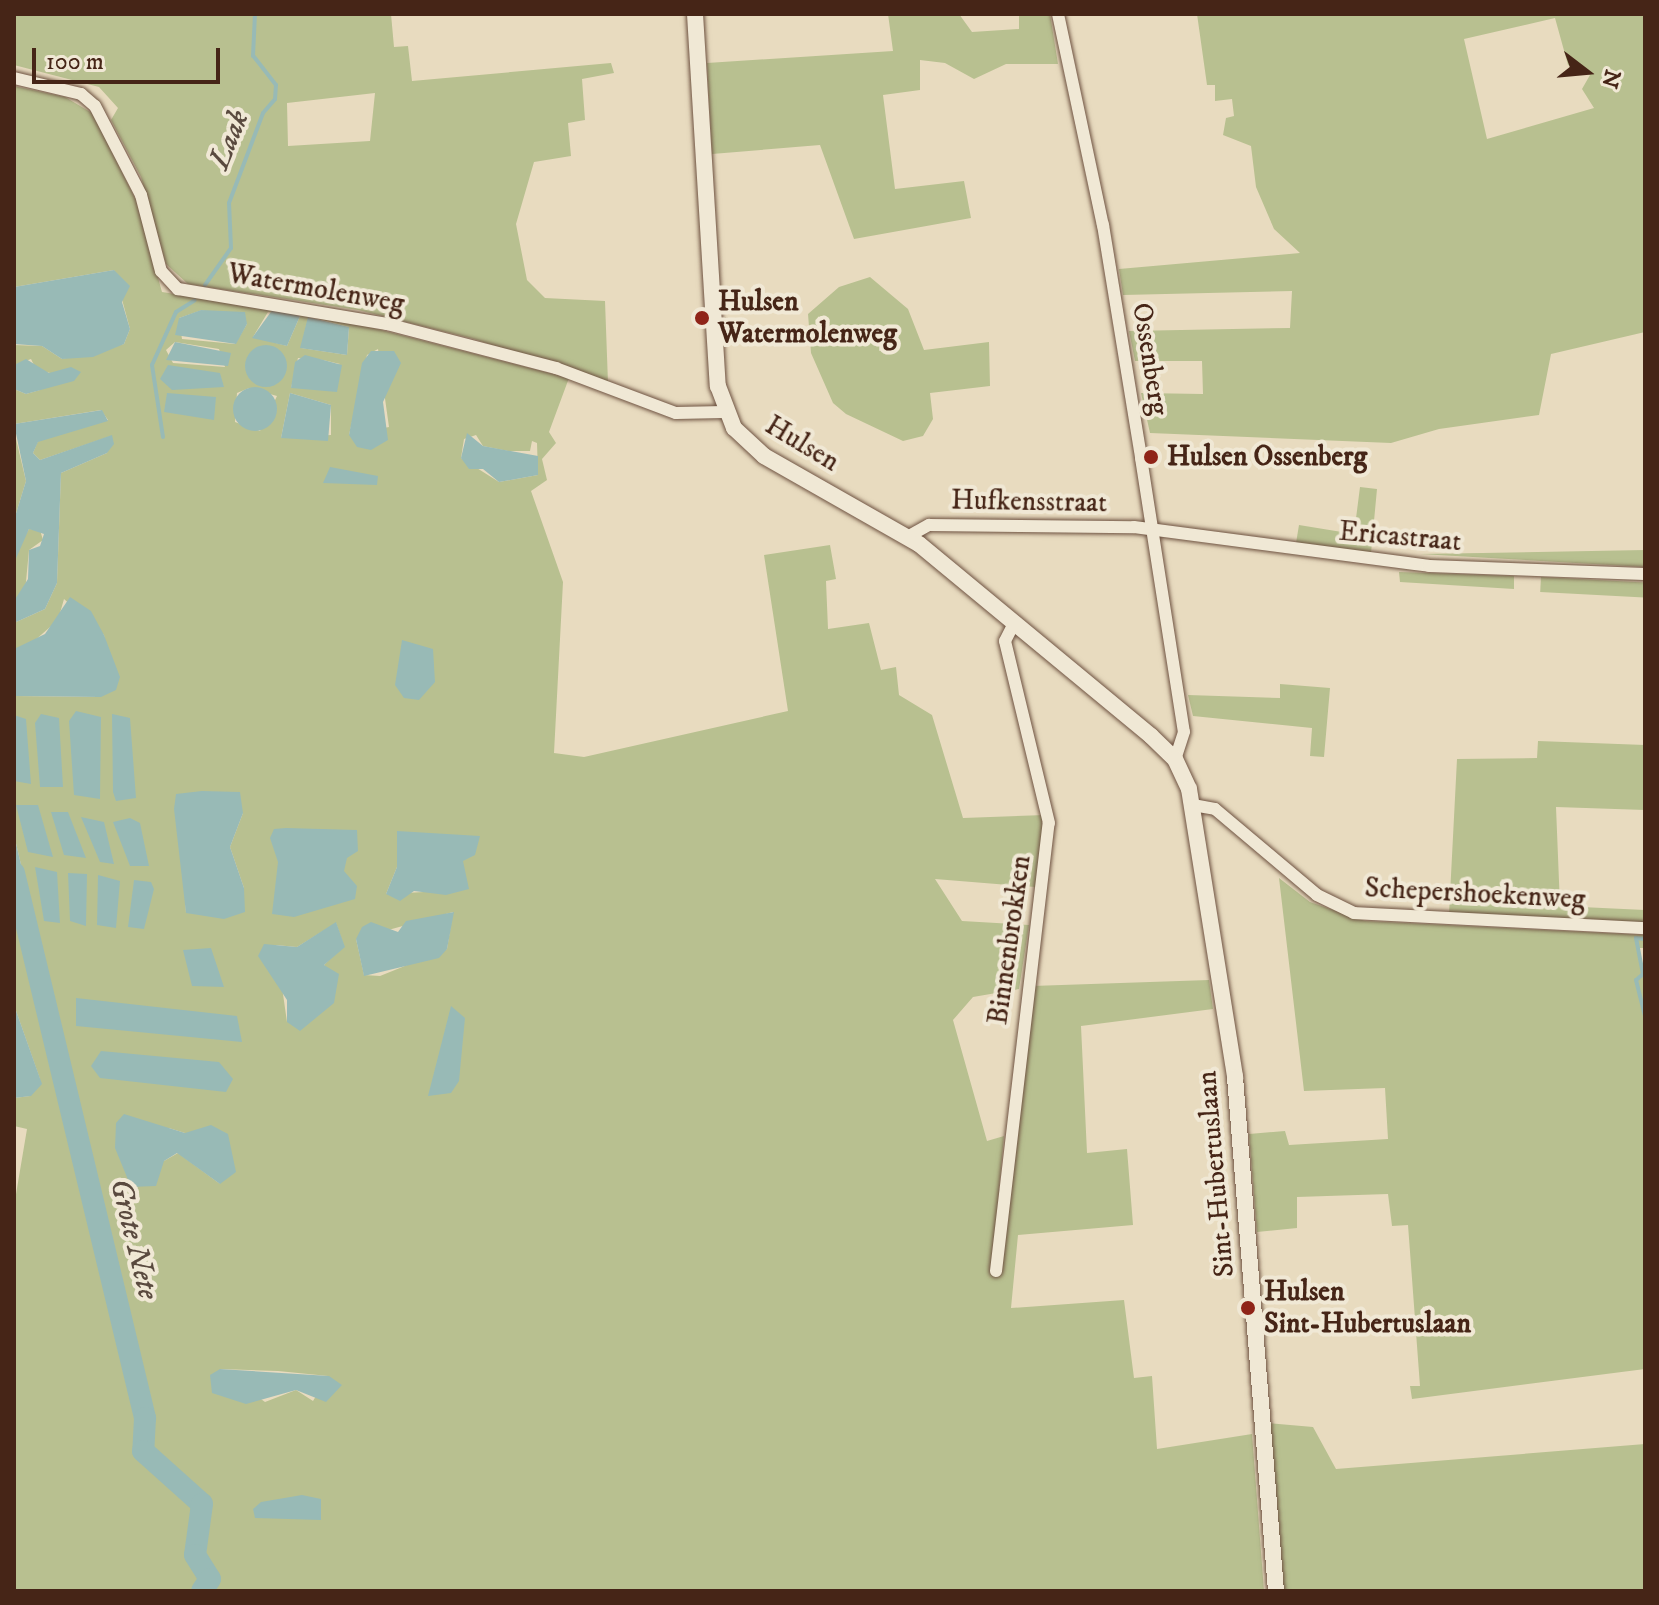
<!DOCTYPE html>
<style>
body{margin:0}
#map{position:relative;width:1659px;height:1605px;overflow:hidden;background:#e8dbbf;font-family:"IM FELL DW Pica",serif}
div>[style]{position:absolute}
.green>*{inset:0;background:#b8c090;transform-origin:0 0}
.water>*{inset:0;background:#98bab6}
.round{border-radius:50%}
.stream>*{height:4px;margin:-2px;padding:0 2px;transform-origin:2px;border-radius:2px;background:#98bab6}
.river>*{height:22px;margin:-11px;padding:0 11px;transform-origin:11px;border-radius:11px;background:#98bab6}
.roads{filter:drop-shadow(0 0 2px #6e5241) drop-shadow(0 0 2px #6e5241)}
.street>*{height:12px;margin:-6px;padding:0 6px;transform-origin:6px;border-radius:6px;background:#f0e8d5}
.secondary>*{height:16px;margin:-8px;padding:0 8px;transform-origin:8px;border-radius:8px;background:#f0e8d5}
.dots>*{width:22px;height:22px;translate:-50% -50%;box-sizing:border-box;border:4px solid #f0e8d5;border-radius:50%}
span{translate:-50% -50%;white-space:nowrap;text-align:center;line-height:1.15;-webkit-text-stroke:8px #f0e8d5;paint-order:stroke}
.street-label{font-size:28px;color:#462517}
.poi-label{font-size:28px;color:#462517;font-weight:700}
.left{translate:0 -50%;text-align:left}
.water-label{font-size:30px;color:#5a4a3f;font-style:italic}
.frame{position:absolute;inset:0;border:16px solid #462517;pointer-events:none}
.north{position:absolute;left:1547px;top:32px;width:80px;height:80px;-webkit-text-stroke:6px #f0e8d5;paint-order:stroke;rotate:106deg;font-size:22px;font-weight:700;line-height:32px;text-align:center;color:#462517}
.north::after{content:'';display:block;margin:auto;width:28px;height:36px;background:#462517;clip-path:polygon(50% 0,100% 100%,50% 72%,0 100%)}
.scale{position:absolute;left:32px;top:48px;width:188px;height:36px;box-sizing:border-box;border:4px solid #462517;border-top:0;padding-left:10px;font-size:24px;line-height:28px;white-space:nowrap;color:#462517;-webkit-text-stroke:6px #f0e8d5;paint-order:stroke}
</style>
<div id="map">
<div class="green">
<i style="clip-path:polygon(evenodd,14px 14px,391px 14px,394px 47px,408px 46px,412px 81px,611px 63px,614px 73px,582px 79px,585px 120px,568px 123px,571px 156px,534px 162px,516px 224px,527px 280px,545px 298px,605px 301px,608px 383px,474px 339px,358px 310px,188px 284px,166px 264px,141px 177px,111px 120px,118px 108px,99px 87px,14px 65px,14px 14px,375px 93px,370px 141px,288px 146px,287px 103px,375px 93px)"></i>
<i style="clip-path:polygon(888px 14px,959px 14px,972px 32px,1019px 29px,1019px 14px,1050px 14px,1058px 64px,1006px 64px,974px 79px,945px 63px,920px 60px,920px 90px,883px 95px,895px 189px,964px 181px,971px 218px,854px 239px,820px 145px,712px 154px,707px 63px,893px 51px)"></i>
<i style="clip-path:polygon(evenodd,1197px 14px,1645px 14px,1645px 332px,1551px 354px,1539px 415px,1439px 429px,1391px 443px,1150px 433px,1141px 393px,1203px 394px,1202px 361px,1135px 361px,1129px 331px,1290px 328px,1292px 291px,1123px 295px,1119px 269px,1300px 253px,1274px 229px,1256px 187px,1251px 146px,1223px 135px,1226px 118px,1234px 116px,1232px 99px,1215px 101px,1215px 85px,1207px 85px,1197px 14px,1555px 18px,1568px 65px,1590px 75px,1582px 89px,1594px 108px,1487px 139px,1464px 39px,1555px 18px)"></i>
<i style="clip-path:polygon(evenodd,14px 86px,65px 97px,92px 113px,136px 200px,162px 292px,342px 320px,569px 378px,549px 432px,556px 443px,542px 459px,547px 480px,531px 491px,563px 582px,554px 753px,584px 757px,788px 711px,764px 555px,830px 545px,836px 579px,826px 581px,828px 629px,869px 623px,881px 670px,896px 667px,899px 695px,932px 715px,963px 818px,1045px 815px,1035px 887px,935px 879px,962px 921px,1029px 925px,1019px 989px,973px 997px,953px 1020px,987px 1141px,1004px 1136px,999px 1189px,1007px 1190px,1032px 986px,1209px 980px,1213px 1009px,1081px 1026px,1087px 1153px,1127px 1149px,1133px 1225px,1018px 1235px,1011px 1308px,1124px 1300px,1134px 1378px,1152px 1376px,1157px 1449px,1252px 1434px,1264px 1591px,14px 1591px,14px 1206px,27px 1129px,14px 1126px,14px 1098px,30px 1096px,40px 1079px,14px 1005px,14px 873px,90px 1196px,63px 1041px,14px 835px,14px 696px,95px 697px,106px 649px,104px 635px,64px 599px,58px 620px,25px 649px,14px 649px,14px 623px,45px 609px,57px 583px,61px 473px,107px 453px,111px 436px,40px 460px,33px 453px,38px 441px,108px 420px,101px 410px,14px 424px,14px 389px,26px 394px,40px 390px,57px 375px,36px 369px,31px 359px,14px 365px,14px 345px,42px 346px,62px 359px,124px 344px,130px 329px,114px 270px,14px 287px,14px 86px,202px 310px,247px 324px,235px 344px,182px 339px,179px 318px,202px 310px,14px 86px,268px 312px,300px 316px,287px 346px,253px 337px,268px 312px,14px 86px,311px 317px,349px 327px,347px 355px,301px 348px,311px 317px,14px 86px,175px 342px,219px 349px,225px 367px,173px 363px,166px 350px,175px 342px,14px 86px,378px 349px,389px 427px,349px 435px,367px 355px,378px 349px,14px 86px,298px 358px,323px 360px,340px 364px,291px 388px,298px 358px,14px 86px,249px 388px,277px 396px,260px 431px,235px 422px,237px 393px,249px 388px,14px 86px,290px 393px,331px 405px,331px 435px,281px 438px,290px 393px,14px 86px,476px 435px,483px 446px,508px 451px,530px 451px,532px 441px,537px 443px,538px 475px,499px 482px,461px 458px,464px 439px,476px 435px,14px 86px,243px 813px,230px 847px,244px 888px,186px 913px,182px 852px,243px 813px,14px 86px,463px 861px,461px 872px,424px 892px,386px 894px,397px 867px,463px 861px,14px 86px,453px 912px,447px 949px,380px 976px,364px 975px,356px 939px,453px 912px,14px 86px,336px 923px,344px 946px,324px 965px,331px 973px,287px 1022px,276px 945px,297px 947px,336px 923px,14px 86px,169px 1128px,185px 1133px,220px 1184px,178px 1153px,164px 1161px,169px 1128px,14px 86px,220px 1369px,278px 1371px,328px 1376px,313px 1401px,296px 1390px,265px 1402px,220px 1369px)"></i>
<i style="clip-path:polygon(870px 277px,908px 309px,924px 350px,989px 342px,990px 386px,930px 393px,933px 419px,923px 436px,903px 441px,846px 414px,833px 403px,811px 353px,808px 314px,839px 287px)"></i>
<i style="clip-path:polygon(16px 439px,26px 481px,14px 520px,14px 439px)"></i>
<i style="clip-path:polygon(1360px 487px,1377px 489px,1371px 553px,1296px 543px,1299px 525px,1354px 534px)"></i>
<i style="clip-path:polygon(29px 529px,40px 530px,43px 540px,29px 550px,25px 592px,14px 601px,14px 556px)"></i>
<i style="clip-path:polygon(1645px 550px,1645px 567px,1420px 554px,1482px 553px)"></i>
<i style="clip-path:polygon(1399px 572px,1514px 576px,1514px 589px,1400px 582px)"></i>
<i style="left:1541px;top:577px;width:104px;height:15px;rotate:3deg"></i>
<i style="clip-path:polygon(1280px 684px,1330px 688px,1324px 757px,1310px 756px,1312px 728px,1193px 716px,1188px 695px,1280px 698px)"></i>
<i style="clip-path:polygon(1538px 741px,1645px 745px,1645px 810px,1556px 807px,1560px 906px,1645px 910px,1645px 923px,1449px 914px,1457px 759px,1537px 758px)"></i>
<i style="clip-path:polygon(1279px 878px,1310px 902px,1365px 921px,1645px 935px,1645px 948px,1638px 948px,1645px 974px,1645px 1369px,1412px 1399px,1410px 1386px,1420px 1386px,1408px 1225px,1392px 1226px,1388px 1194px,1297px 1197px,1297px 1228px,1257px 1232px,1249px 1134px,1285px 1131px,1289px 1145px,1388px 1139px,1385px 1088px,1304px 1091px)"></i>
<i style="clip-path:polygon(1268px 1423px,1313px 1427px,1336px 1469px,1645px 1444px,1645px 1591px,1283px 1591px)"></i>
</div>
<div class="water">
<i style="clip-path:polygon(114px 270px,130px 286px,122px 302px,130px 329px,124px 344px,93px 357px,62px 359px,42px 346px,14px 344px,14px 287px)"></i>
<i style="clip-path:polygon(273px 309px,300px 316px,287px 346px,252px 338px)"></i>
<i style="clip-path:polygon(201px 310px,245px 312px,247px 324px,236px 344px,175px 335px,179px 318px)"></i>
<i style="clip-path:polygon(308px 317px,349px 327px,347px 355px,300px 348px)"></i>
<i style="clip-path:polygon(175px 342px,231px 353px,228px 366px,166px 360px)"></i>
<i class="round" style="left:245px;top:345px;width:42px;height:42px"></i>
<i style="clip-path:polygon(371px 351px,394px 351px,401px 363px,383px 402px,388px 440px,371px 450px,357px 447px,349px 435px,362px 363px)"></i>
<i style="clip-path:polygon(305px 355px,342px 365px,337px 392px,291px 388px,295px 362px)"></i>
<i style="clip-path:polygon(26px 359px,49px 373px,71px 367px,81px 372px,74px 381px,26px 394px,14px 389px,14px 365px)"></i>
<i style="clip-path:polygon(168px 365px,220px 373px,224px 387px,172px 390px,160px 379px)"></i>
<i class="round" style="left:233px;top:387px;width:44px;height:44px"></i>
<i style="clip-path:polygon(167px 393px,216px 397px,214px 420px,164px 412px)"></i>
<i style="clip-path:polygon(290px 393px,331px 405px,328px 441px,281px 438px)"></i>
<i style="clip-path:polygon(102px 410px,108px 421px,38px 442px,33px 453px,40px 460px,112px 435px,114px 444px,107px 453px,61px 473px,57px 583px,45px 609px,14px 623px,14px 601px,28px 579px,29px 550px,40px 546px,44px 534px,29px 529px,14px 563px,14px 520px,26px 481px,14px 424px)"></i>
<i style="clip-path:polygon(467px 433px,483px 446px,538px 456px,538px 475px,499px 482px,483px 469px,469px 469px,461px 458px)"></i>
<i style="clip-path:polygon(330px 467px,378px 476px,377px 485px,323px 483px)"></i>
<i style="clip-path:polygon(70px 597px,91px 611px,104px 635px,120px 677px,116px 690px,101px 697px,14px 696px,14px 649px,45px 634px)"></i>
<i style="clip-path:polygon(402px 640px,433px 649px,435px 682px,419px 700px,404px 698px,395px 685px)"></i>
<i style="clip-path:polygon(76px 711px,101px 717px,100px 799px,74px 795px,69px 721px)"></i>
<i style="clip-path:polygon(41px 714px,59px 718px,63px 787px,40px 787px,35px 723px)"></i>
<i style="clip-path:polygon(112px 714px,130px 718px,136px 798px,116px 801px,113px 792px)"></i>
<i style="clip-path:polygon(14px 715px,26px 719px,31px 784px,14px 781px)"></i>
<i style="clip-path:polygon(202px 791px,240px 792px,243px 813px,230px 847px,244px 888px,245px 912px,224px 919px,186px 913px,174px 809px,176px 794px)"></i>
<i style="clip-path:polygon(16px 805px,38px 805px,53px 857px,28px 852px)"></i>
<i style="clip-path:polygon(51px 812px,68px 812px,86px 858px,64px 855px)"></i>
<i style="clip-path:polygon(81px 817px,104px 822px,114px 864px,100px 862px)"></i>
<i style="clip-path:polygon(130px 818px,140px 823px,149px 866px,130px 866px,113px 822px)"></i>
<i style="clip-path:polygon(286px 828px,357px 830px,358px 851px,347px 858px,344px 871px,357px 886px,355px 899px,294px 917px,272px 914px,278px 862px,270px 838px,274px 829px)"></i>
<i style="clip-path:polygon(397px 831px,480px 836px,475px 855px,463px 861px,469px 889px,446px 895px,414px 891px,400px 901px,386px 894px,397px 867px)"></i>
<i style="clip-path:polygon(14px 835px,63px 1041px,96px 1221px,14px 873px)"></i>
<i style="clip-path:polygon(35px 867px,57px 872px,60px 923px,44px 921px)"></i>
<i style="clip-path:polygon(68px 873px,87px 874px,86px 926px,70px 921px)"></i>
<i style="clip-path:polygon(98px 875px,120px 881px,116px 928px,97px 925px)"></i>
<i style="clip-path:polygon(134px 880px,151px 882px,154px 889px,144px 929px,128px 927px)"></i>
<i style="clip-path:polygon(454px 912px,447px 949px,439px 958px,364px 976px,356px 939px,362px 927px,371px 922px,398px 932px,406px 921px)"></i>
<i style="clip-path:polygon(336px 922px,345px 947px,324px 965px,339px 974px,334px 1003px,300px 1031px,287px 1022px,287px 1000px,258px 956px,264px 944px,297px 947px)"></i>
<i style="clip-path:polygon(211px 948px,224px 987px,192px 986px,183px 950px)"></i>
<i style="clip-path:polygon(76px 998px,237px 1016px,242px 1042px,76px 1026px)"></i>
<i style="clip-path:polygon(14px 1005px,42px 1084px,31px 1096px,14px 1098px)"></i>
<i style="clip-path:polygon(451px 1006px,465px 1018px,459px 1081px,451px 1093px,428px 1096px)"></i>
<i style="clip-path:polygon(101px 1051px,219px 1062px,233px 1079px,226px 1092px,100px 1078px,91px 1066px)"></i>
<i style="clip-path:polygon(124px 1114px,185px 1133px,211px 1125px,228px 1134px,236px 1172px,220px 1184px,177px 1153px,164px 1161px,156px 1186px,131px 1187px,115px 1148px,116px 1123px)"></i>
<i style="clip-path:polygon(220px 1369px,329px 1376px,342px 1385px,326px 1402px,296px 1390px,246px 1404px,212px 1393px,210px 1375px)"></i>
<i style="clip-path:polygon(302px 1495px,321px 1499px,321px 1520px,255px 1518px,253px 1509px,261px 1502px)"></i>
</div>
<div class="stream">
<i style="left:205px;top:285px;width:45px;rotate:-54.9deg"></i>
<i style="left:231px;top:248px;width:45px;rotate:-92.5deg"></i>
<i style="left:229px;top:203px;width:96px;rotate:-69.3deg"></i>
<i style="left:263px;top:113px;width:18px;rotate:-49deg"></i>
<i style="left:275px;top:99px;width:14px;rotate:-86deg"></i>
<i style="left:276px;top:85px;width:37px;rotate:-128deg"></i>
<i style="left:253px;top:56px;width:42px;rotate:-87.3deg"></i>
<i style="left:163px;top:437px;width:73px;rotate:-98.7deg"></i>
<i style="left:152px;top:365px;width:58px;rotate:-65.6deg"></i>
<i style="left:176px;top:312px;width:22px;rotate:-32deg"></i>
<i style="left:1645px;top:939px;width:9px;rotate:-174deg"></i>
<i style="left:1636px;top:938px;width:37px;rotate:79deg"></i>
<i style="left:1643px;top:974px;width:9px;rotate:139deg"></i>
<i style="left:1636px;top:980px;width:36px;rotate:76deg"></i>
</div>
<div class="river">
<i style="left:14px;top:873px;width:561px;rotate:76.48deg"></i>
<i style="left:145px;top:1418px;width:33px;rotate:93deg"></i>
<i style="left:143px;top:1451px;width:79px;rotate:41.9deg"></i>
<i style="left:202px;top:1504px;width:51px;rotate:97.8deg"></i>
<i style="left:195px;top:1555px;width:28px;rotate:58deg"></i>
<i style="left:210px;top:1579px;width:14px;rotate:124deg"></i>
</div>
<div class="roads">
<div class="street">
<i style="left:1058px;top:14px;width:216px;rotate:78deg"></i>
<i style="left:1103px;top:225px;width:236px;rotate:80.7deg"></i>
<i style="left:1141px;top:458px;width:277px;rotate:81.1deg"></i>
<i style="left:1184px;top:732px;width:28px;rotate:108deg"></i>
<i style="left:14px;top:78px;width:69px;rotate:13.4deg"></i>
<i style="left:81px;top:94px;width:18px;rotate:41deg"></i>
<i style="left:95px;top:106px;width:100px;rotate:62.7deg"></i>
<i style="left:141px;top:195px;width:79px;rotate:75.3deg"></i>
<i style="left:161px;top:271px;width:25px;rotate:47deg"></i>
<i style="left:178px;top:289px;width:212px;rotate:9.5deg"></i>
<i style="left:387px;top:324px;width:175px;rotate:14.6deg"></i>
<i style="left:556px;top:368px;width:128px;rotate:20.6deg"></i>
<i style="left:676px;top:413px;width:48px;rotate:-1.2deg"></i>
<i style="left:909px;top:536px;width:23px;rotate:-29deg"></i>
<i style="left:929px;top:525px;width:205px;rotate:0.6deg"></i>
<i style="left:1134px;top:527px;width:298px;rotate:7.5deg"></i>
<i style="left:1429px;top:566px;width:216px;rotate:2.1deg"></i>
<i style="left:1193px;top:805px;width:22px;rotate:10deg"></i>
<i style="left:1215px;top:809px;width:133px;rotate:40.1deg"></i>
<i style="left:1317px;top:895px;width:41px;rotate:25.9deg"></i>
<i style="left:1354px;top:913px;width:291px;rotate:3deg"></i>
<i style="left:996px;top:1271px;width:451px;rotate:-83.3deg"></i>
<i style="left:1049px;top:823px;width:187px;rotate:-103.6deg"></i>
<i style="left:1005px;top:641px;width:20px;rotate:-63deg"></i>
</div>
<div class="secondary">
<i style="left:695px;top:14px;width:373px;rotate:86.5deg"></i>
<i style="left:718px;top:386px;width:45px;rotate:69.1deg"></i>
<i style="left:734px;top:428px;width:41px;rotate:43deg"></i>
<i style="left:764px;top:456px;width:178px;rotate:29.6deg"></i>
<i style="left:919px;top:544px;width:301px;rotate:39.6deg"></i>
<i style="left:1151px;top:736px;width:33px;rotate:44deg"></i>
<i style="left:1175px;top:759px;width:33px;rotate:65deg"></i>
<i style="left:1189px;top:789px;width:292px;rotate:80.9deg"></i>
<i style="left:1235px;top:1077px;width:516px;rotate:85.44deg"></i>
</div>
</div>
<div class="dots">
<i style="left:702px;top:318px;background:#8f2418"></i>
<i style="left:1151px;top:457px;background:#8f2418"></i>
<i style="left:1248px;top:1308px;background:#8f2418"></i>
</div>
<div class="street-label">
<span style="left:316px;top:289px;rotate:10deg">Watermolenweg</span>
<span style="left:1150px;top:359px;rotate:81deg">Ossenberg</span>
<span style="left:802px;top:444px;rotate:31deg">Hulsen</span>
<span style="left:1029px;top:502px;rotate:1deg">Hufkensstraat</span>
<span style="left:1400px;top:537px;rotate:5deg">Ericastraat</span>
<span style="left:1475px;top:894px;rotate:3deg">Schepershoekenweg</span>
<span style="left:1010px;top:940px;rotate:-82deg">Binnenbrokken</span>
<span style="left:1216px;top:1174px;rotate:-95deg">Sint-Hubertuslaan</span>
</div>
<div class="poi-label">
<span class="left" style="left:718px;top:318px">Hulsen<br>Watermolenweg</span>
<span class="left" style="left:1167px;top:457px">Hulsen Ossenberg</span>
<span class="left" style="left:1264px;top:1308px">Hulsen<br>Sint-Hubertuslaan</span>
</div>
<div class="water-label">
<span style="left:230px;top:140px;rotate:-68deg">Laak</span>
<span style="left:133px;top:1239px;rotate:76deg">Grote Nete</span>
</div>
<div class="frame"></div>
<div class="north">N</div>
<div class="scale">100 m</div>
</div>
